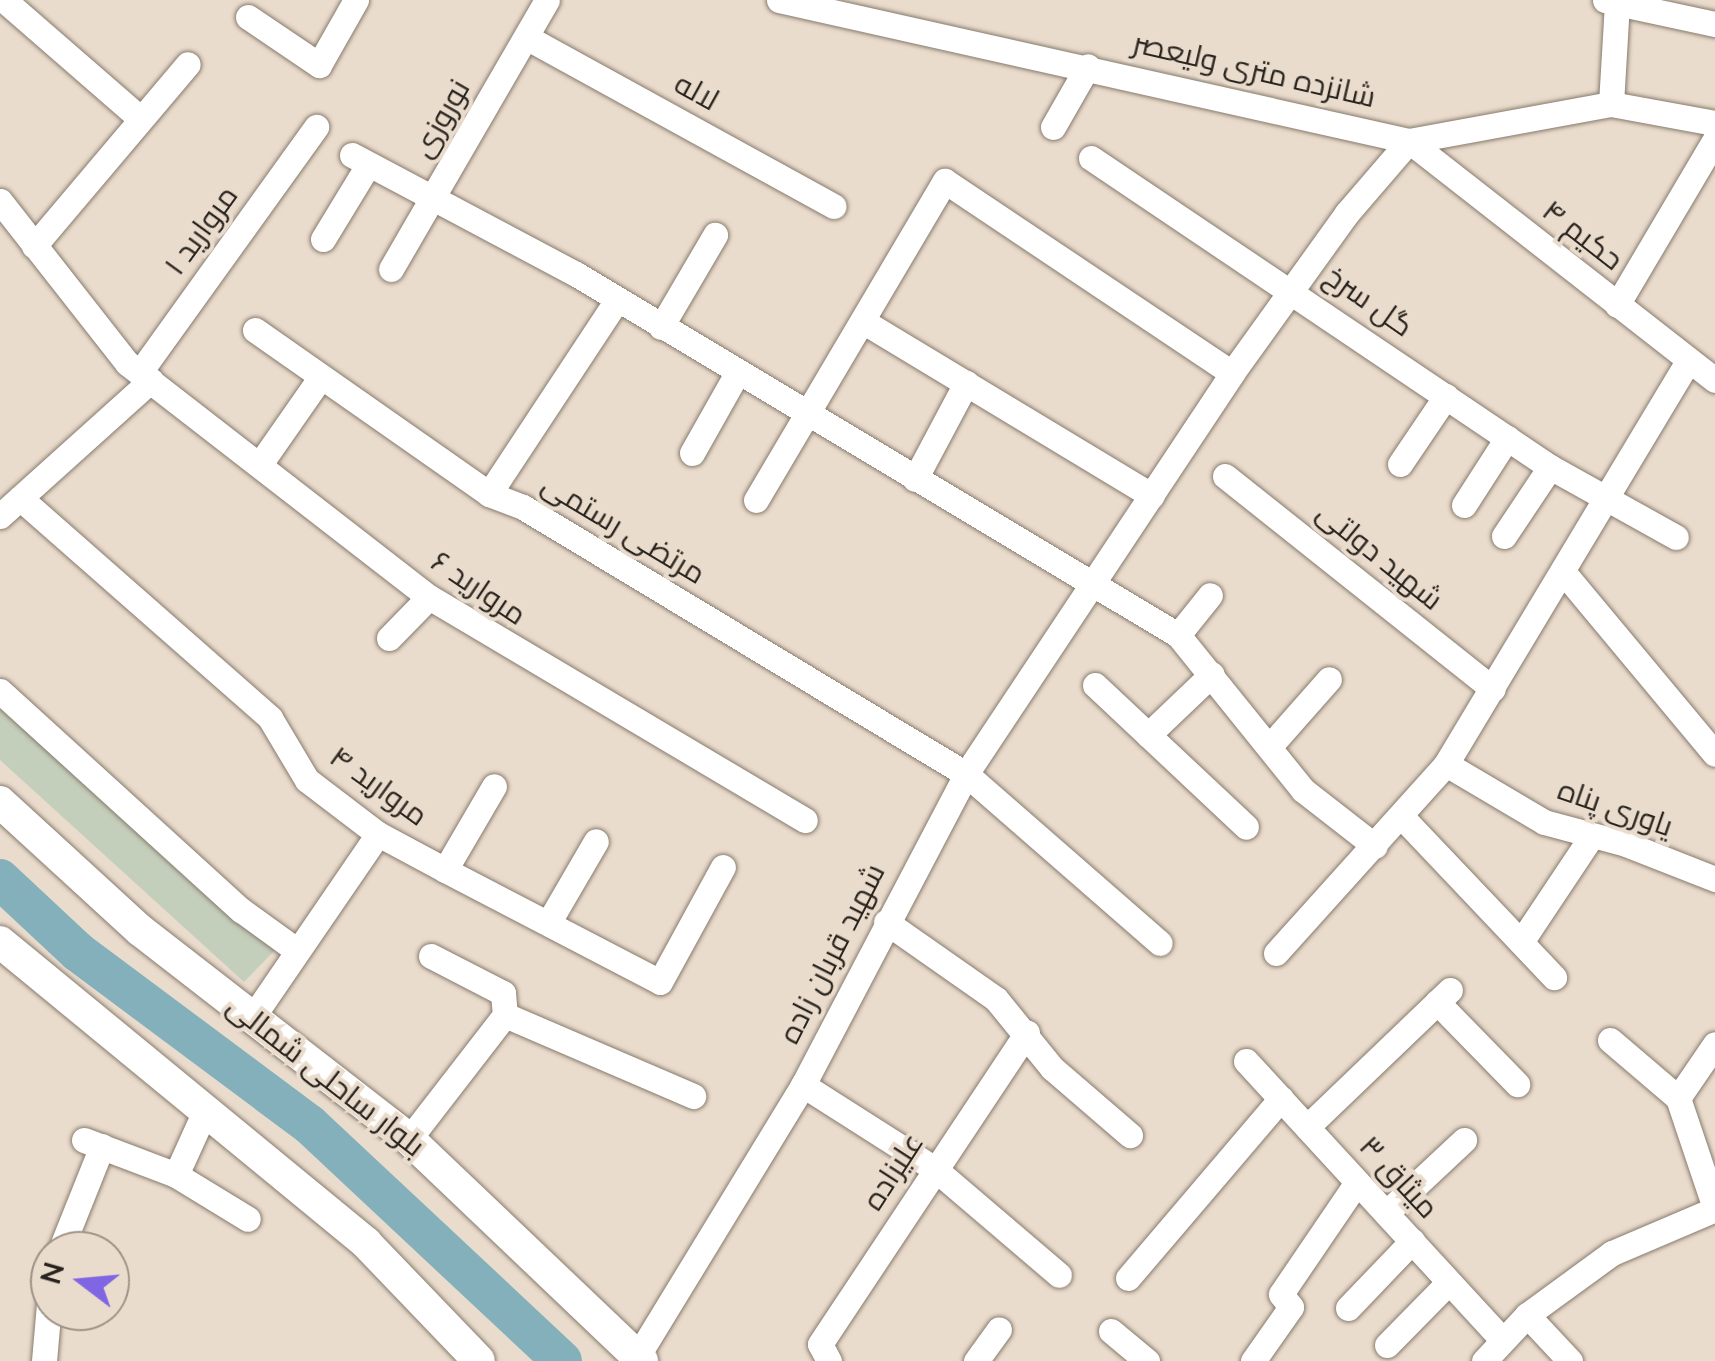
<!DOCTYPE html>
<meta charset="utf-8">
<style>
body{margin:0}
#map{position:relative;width:1715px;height:1361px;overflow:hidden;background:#eadccd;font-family:"Nunito Sans",Cairo,sans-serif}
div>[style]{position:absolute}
.green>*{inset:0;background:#c4cfbb}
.river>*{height:40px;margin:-20px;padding:0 20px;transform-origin:20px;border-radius:20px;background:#84b0bb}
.roads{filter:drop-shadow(0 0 2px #877b6d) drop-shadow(0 0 2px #877b6d)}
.minor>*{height:25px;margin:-12.5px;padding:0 12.5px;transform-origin:12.5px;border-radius:12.5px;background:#fff}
.major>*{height:32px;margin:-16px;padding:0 16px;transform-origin:16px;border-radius:16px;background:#fff}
span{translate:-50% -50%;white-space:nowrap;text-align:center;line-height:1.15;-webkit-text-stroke:8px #eadccd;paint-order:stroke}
.street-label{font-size:30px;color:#29241e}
.north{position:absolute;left:30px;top:1231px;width:100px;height:100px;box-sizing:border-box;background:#eadccd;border:2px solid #9d9287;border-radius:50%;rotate:286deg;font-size:28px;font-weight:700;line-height:40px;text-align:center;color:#29241e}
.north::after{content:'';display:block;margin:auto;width:35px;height:45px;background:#8066e2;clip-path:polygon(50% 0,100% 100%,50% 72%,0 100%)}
</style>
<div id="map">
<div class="green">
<i style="clip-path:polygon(0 701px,277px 948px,244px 982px,0 760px)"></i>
</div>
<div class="river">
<i style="left:0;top:879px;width:107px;rotate:43.1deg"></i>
<i style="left:78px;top:952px;width:289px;rotate:36.7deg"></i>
<i style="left:310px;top:1125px;width:345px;rotate:43.1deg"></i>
</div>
<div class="roads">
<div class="minor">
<i style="left:4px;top:0;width:181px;rotate:41deg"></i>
<i style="left:779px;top:0;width:646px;rotate:12.62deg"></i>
<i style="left:1409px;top:141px;width:205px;rotate:-10.4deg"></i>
<i style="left:1611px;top:104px;width:106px;rotate:10.4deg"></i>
<i style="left:1605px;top:0;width:12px;rotate:14deg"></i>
<i style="left:1617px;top:3px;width:101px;rotate:93.4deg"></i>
<i style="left:1617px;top:3px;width:100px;rotate:12.1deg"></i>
<i style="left:248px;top:17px;width:86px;rotate:34.1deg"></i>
<i style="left:319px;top:65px;width:75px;rotate:-60.4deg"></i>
<i style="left:526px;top:37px;width:351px;rotate:28.8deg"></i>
<i style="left:1053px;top:127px;width:70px;rotate:-60.2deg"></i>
<i style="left:1409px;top:141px;width:388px;rotate:38deg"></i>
<i style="left:352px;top:155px;width:254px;rotate:28deg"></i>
<i style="left:576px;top:274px;width:702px;rotate:30.95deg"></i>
<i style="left:1178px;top:635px;width:199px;rotate:51.1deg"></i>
<i style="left:1303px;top:790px;width:91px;rotate:37.9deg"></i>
<i style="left:1091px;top:158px;width:553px;rotate:33.95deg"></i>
<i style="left:1550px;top:467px;width:144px;rotate:29.1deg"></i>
<i style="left:0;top:201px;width:206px;rotate:51.9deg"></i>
<i style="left:127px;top:363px;width:382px;rotate:37.8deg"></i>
<i style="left:429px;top:597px;width:437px;rotate:30.7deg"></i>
<i style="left:323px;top:239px;width:87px;rotate:-58.7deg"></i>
<i style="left:34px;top:246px;width:238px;rotate:-49.8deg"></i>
<i style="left:391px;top:269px;width:311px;rotate:-59.9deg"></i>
<i style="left:1617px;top:305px;width:193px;rotate:-59.4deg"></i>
<i style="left:864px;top:322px;width:336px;rotate:31.1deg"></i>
<i style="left:661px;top:327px;width:107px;rotate:-59.6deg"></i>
<i style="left:255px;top:330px;width:286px;rotate:35deg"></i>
<i style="left:489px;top:494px;width:36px;rotate:21deg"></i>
<i style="left:523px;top:507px;width:517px;rotate:31.08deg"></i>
<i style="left:966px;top:774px;width:257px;rotate:41.1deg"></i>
<i style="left:140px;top:372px;width:302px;rotate:-54.3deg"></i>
<i style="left:692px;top:453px;width:92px;rotate:-60.6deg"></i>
<i style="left:260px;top:464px;width:105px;rotate:-55.1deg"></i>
<i style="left:1400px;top:464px;width:82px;rotate:-55.9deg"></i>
<i style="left:1225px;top:476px;width:342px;rotate:38.5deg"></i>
<i style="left:915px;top:479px;width:109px;rotate:-62deg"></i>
<i style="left:489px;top:494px;width:232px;rotate:-56.6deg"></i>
<i style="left:20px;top:498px;width:333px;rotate:41.3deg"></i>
<i style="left:270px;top:718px;width:72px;rotate:59.2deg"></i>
<i style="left:307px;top:780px;width:89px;rotate:37.3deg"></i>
<i style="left:378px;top:834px;width:76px;rotate:28.2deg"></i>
<i style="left:445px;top:870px;width:242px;rotate:27.5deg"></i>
<i style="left:660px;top:982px;width:131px;rotate:-61.3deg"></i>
<i style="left:756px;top:500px;width:371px;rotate:-59.4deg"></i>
<i style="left:945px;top:181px;width:345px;rotate:33.8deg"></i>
<i style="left:1464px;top:505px;width:80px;rotate:-57.3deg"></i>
<i style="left:0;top:516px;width:203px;rotate:-42deg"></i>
<i style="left:1504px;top:536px;width:83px;rotate:-56.3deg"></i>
<i style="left:1565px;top:574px;width:234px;rotate:50.2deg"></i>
<i style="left:1178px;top:635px;width:51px;rotate:-51.3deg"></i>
<i style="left:389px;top:638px;width:57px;rotate:-45.7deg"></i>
<i style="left:1095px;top:685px;width:207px;rotate:43.2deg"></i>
<i style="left:0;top:691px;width:326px;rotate:42.3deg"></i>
<i style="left:241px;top:910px;width:68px;rotate:36deg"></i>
<i style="left:1148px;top:735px;width:88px;rotate:-43.6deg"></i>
<i style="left:1270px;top:746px;width:89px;rotate:-48.6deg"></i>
<i style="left:1446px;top:764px;width:114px;rotate:30.6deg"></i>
<i style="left:1544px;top:822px;width:85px;rotate:15deg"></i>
<i style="left:1626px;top:844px;width:96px;rotate:21.5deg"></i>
<i style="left:1402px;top:817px;width:221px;rotate:46.5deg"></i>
<i style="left:445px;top:870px;width:97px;rotate:-59.7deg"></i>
<i style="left:550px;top:920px;width:91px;rotate:-59.8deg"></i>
<i style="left:886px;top:922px;width:134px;rotate:35deg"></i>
<i style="left:996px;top:999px;width:89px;rotate:50.9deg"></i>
<i style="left:1052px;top:1068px;width:103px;rotate:40.7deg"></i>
<i style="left:1521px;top:942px;width:126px;rotate:-56.3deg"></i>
<i style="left:1276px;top:953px;width:254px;rotate:-48deg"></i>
<i style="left:1446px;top:764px;width:469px;rotate:-59deg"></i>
<i style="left:431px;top:956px;width:81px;rotate:27.2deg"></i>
<i style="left:503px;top:993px;width:22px;rotate:85deg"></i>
<i style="left:505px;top:1015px;width:205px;rotate:23.3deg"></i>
<i style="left:1437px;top:1002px;width:115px;rotate:45.7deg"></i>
<i style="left:252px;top:1018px;width:223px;rotate:-55.6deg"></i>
<i style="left:1610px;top:1040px;width:89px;rotate:40.5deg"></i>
<i style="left:1678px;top:1098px;width:116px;rotate:71.4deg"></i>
<i style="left:1246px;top:1061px;width:379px;rotate:47.4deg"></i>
<i style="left:803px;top:1085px;width:156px;rotate:32.5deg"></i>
<i style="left:935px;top:1169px;width:163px;rotate:40.5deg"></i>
<i style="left:1678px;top:1098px;width:65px;rotate:-55.6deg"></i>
<i style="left:1307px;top:1127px;width:198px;rotate:-43.8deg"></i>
<i style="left:409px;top:1139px;width:157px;rotate:-52.3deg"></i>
<i style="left:84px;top:1140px;width:98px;rotate:20.8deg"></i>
<i style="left:176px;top:1175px;width:70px;rotate:-65.6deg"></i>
<i style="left:176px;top:1175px;width:84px;rotate:31.4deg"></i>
<i style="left:1386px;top:1213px;width:107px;rotate:-43.1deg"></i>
<i style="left:60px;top:1251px;width:113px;rotate:-68.2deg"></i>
<i style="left:1128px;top:1278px;width:236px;rotate:-49.6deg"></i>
<i style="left:1348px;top:1308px;width:93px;rotate:-46.3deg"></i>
<i style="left:1527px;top:1315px;width:63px;rotate:46.9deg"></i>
<i style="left:1111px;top:1331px;width:47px;rotate:39.8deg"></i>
<i style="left:1387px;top:1345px;width:88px;rotate:-45.5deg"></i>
<i style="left:637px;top:1357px;width:319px;rotate:-58.6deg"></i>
<i style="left:803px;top:1085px;width:351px;rotate:-62.3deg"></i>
<i style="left:966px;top:774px;width:481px;rotate:-56.4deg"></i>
<i style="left:1232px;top:373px;width:197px;rotate:-54.3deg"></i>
<i style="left:1347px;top:213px;width:95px;rotate:-49.3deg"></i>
<i style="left:44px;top:1361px;width:69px;rotate:-85deg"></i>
<i style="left:829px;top:1361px;width:19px;rotate:-118deg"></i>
<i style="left:820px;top:1344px;width:374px;rotate:-56.4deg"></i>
<i style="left:976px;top:1361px;width:39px;rotate:-54deg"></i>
<i style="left:1253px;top:1361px;width:66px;rotate:-54.9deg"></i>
<i style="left:1291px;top:1307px;width:16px;rotate:-128deg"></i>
<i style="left:1281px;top:1294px;width:135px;rotate:-55.8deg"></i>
<i style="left:1484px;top:1361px;width:63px;rotate:-46.9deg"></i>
<i style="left:1527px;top:1315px;width:105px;rotate:-36.1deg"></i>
<i style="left:1612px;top:1253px;width:112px;rotate:-23.1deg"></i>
</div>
<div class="major">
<i style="left:0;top:802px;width:191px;rotate:42.5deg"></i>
<i style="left:141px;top:931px;width:339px;rotate:37.8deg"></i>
<i style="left:409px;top:1139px;width:322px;rotate:43.6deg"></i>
<i style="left:0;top:942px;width:474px;rotate:39.4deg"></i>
<i style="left:366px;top:1243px;width:163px;rotate:46.2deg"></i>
</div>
</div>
<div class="street-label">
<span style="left:1254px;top:71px;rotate:13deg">شانزده متری ولیعصر</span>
<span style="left:696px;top:93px;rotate:29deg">لاله</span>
<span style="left:442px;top:119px;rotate:-60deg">نوروزی</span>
<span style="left:202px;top:231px;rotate:-54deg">مروارید ۱</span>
<span style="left:1582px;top:236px;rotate:38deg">حکیم ۴</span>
<span style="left:1368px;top:302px;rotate:35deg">گل سرخ</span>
<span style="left:623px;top:530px;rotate:31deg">مرتضی رستمی</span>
<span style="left:1379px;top:557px;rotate:39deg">شهید دولتی</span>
<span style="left:478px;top:589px;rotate:34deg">مروارید ۶</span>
<span style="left:378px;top:787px;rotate:36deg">مروارید ۴</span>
<span style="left:1615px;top:809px;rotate:19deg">یاوری پناه</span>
<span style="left:833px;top:954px;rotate:-63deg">شهید قربان زاده</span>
<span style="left:325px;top:1077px;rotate:38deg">بلوار ساحلی شمالی</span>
<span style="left:894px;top:1172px;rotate:-57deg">علیزاده</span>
<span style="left:1398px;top:1178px;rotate:47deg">میثاق ۳</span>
</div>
<div class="north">N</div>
</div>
